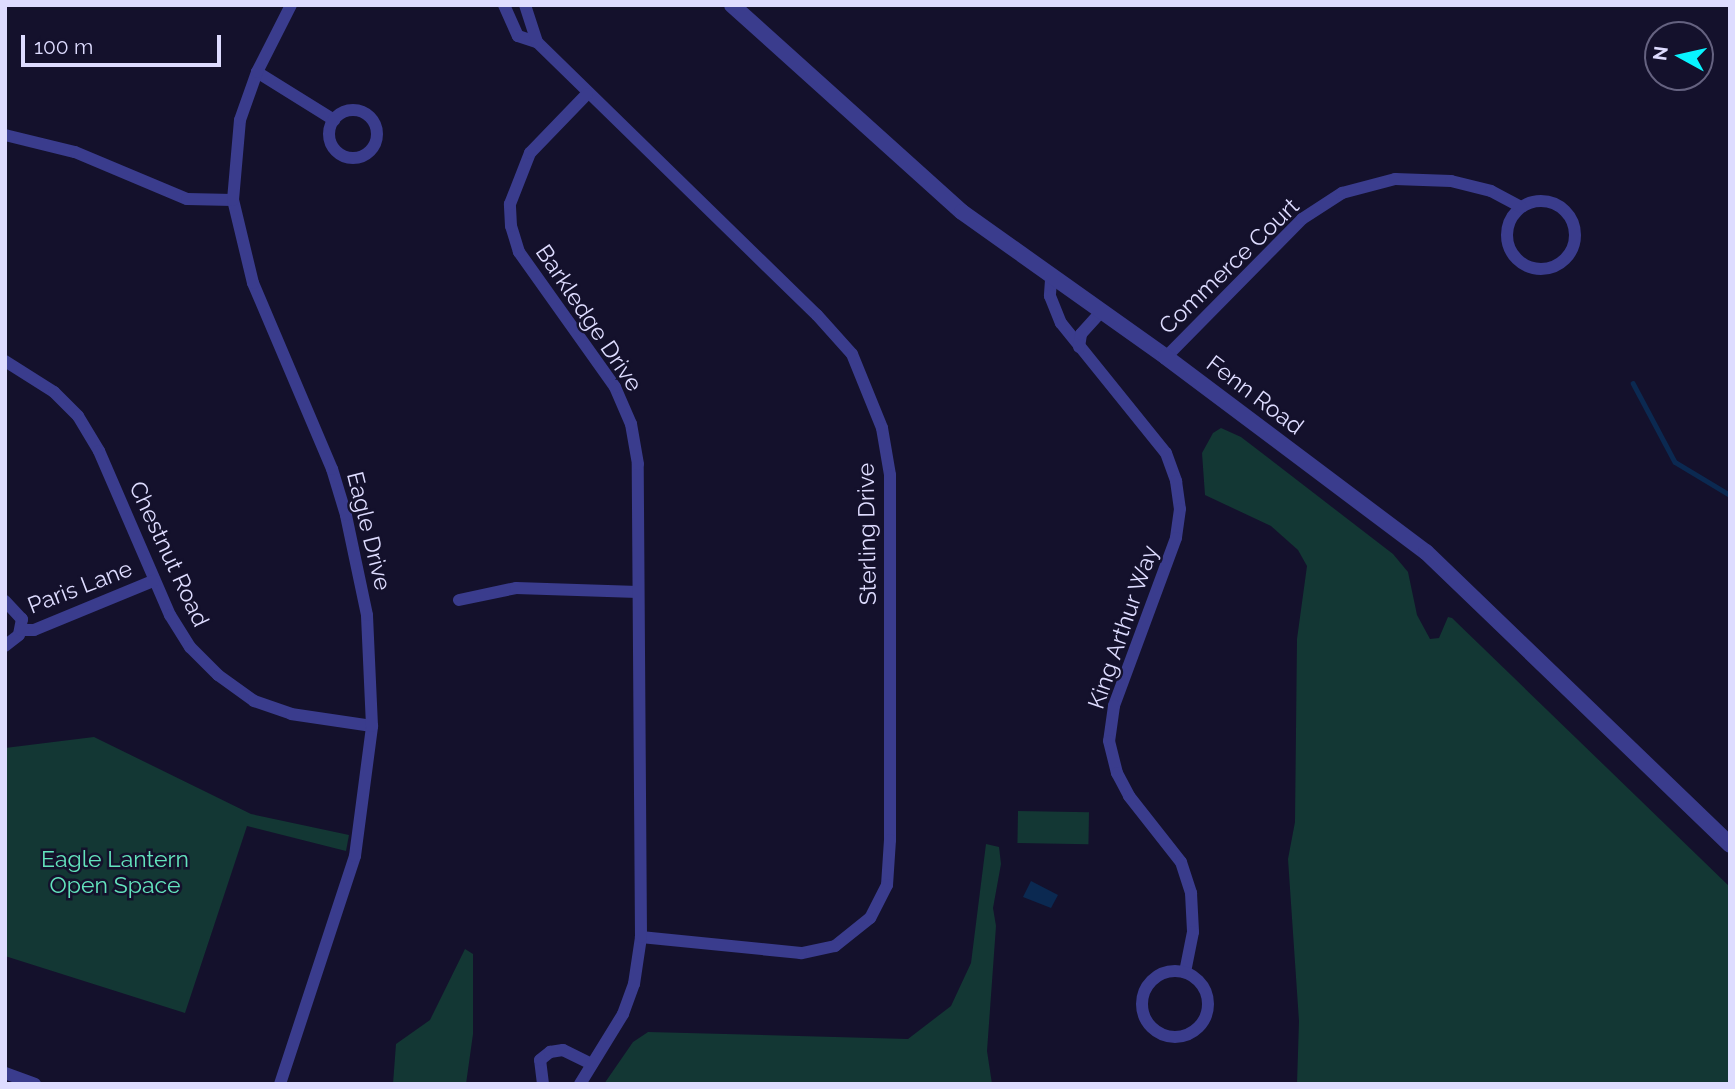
<!DOCTYPE html>
<style>
body{margin:0}
#map{position:relative;width:1735px;height:1089px;overflow:hidden;background:#14112c;font-family:Raleway,sans-serif}
div>[style]{position:absolute}
.green>*{inset:0;background:#133734;transform-origin:0 0}
.water>*{inset:0;background:#0b2951}
.stream>*{height:4.5px;margin:-2.25px;padding:0 2.25px;transform-origin:2.25px;border-radius:2.25px;background:#0b2951}
.minor>*{height:12px;margin:-6px;padding:0 6px;transform-origin:6px;border-radius:6px;background:#3a3c8d}
.minor>.ring{margin:-6px;padding:0;box-sizing:content-box;background:none;border:12px solid #3a3c8d;border-radius:50%}
.tertiary>*{height:16px;margin:-8px;padding:0 8px;transform-origin:8px;border-radius:8px;background:#3a3c8d}
span{translate:-50% -50%;white-space:nowrap;text-align:center;line-height:1.15;-webkit-text-stroke:5px #14112c;paint-order:stroke}
.street-label{font-size:23px;color:#dedcff}
.park-label{font-size:23px;color:#63e4bd}
.frame{position:absolute;inset:0;border:7px solid #dedcff;pointer-events:none}
.north{position:absolute;left:1644px;top:21px;width:70px;height:70px;box-sizing:border-box;background:#14112c;border:2px solid #656280;border-radius:50%;rotate:278deg;font-size:19px;font-weight:700;line-height:28px;text-align:center;color:#dedcff}
.north::after{content:'';display:block;margin:auto;width:24px;height:32px;background:#08f4ff;clip-path:polygon(50% 0,100% 100%,50% 72%,0 100%)}
.scale{position:absolute;left:21px;top:35px;width:200px;height:32px;box-sizing:border-box;border:4px solid #dedcff;border-top:0;padding-left:9px;font-size:21px;line-height:24px;white-space:nowrap;color:#dedcff;-webkit-text-stroke:5px #14112c;paint-order:stroke}
</style>
<div id="map">
<div class="green">
<i style="clip-path:polygon(1221px 428px,1241px 437px,1393px 554px,1408px 572px,1417px 615px,1430px 639px,1439px 638px,1448px 617px,1452px 618px,1730px 887px,1730px 1084px,1297px 1084px,1299px 1021px,1288px 859px,1295px 822px,1297px 639px,1307px 566px,1298px 550px,1271px 526px,1205px 495px,1202px 453px,1213px 433px)"></i>
<i style="clip-path:polygon(94px 737px,251px 814px,349px 835px,346px 851px,247px 826px,185px 1013px,5px 956px,5px 748px)"></i>
<i style="left:1018px;top:811px;width:71px;height:32px;rotate:1deg"></i>
<i style="clip-path:polygon(986px 844px,999px 847px,1001px 864px,993px 908px,996px 926px,987px 1051px,992px 1084px,604px 1084px,633px 1042px,648px 1032px,908px 1039px,951px 1006px,971px 963px)"></i>
<i style="clip-path:polygon(465px 949px,473px 954px,473px 1034px,466px 1084px,393px 1084px,396px 1044px,430px 1020px)"></i>
</div>
<div class="water">
<i style="clip-path:polygon(1031px 881px,1058px 895px,1051px 908px,1023px 897px)"></i>
</div>
<div class="stream">
<i style="left:1633px;top:383px;width:89px;rotate:62deg"></i>
<i style="left:1675px;top:462px;width:64px;rotate:31deg"></i>
</div>
<div class="minor">
<i style="left:504px;top:5px;width:34px;rotate:66deg"></i>
<i style="left:518px;top:36px;width:20px;rotate:18deg"></i>
<i style="left:537px;top:42px;width:391px;rotate:44.3deg"></i>
<i style="left:817px;top:315px;width:52px;rotate:48.1deg"></i>
<i style="left:852px;top:354px;width:80px;rotate:67.9deg"></i>
<i style="left:882px;top:428px;width:48px;rotate:80.3deg"></i>
<i style="left:890px;top:475px;width:365px;rotate:90deg"></i>
<i style="left:890px;top:840px;width:45px;rotate:93.8deg"></i>
<i style="left:887px;top:885px;width:37px;rotate:117deg"></i>
<i style="left:870px;top:918px;width:45px;rotate:141.3deg"></i>
<i style="left:835px;top:946px;width:35px;rotate:168deg"></i>
<i style="left:801px;top:953px;width:161px;rotate:-174.3deg"></i>
<i style="left:525px;top:5px;width:39px;rotate:72deg"></i>
<i style="left:257px;top:72px;width:91px;rotate:31.9deg"></i>
<i class="ring" style="left:329px;top:110px;width:36px;height:36px"></i>
<i style="left:5px;top:135px;width:72px;rotate:13.7deg"></i>
<i style="left:75px;top:152px;width:121px;rotate:22.8deg"></i>
<i style="left:187px;top:199px;width:46px;rotate:1.2deg"></i>
<i class="ring" style="left:1507px;top:201px;width:56px;height:56px"></i>
<i style="left:1051px;top:280px;width:16px;rotate:94deg"></i>
<i style="left:1050px;top:296px;width:29px;rotate:68deg"></i>
<i style="left:1061px;top:323px;width:167px;rotate:51.1deg"></i>
<i style="left:1166px;top:453px;width:30px;rotate:70deg"></i>
<i style="left:1176px;top:481px;width:28px;rotate:82deg"></i>
<i style="left:1180px;top:509px;width:29px;rotate:98deg"></i>
<i style="left:1176px;top:538px;width:179px;rotate:110.3deg"></i>
<i style="left:1114px;top:706px;width:35px;rotate:98deg"></i>
<i style="left:1109px;top:741px;width:33px;rotate:76deg"></i>
<i style="left:1117px;top:773px;width:26px;rotate:62deg"></i>
<i style="left:1129px;top:796px;width:84px;rotate:51.8deg"></i>
<i style="left:1181px;top:862px;width:33px;rotate:72deg"></i>
<i style="left:1191px;top:893px;width:39px;rotate:87deg"></i>
<i style="left:1193px;top:932px;width:41px;rotate:101.3deg"></i>
<i style="left:1079px;top:347px;width:13px;rotate:-81deg"></i>
<i style="left:1081px;top:334px;width:28px;rotate:-48deg"></i>
<i style="left:1166px;top:357px;width:194px;rotate:-45.4deg"></i>
<i style="left:1302px;top:219px;width:48px;rotate:-33deg"></i>
<i style="left:1342px;top:193px;width:55px;rotate:-14.8deg"></i>
<i style="left:1395px;top:179px;width:56px;rotate:2deg"></i>
<i style="left:1451px;top:181px;width:41px;rotate:14deg"></i>
<i style="left:1491px;top:191px;width:34px;rotate:28deg"></i>
<i style="left:5px;top:361px;width:58px;rotate:32.3deg"></i>
<i style="left:54px;top:392px;width:34px;rotate:45deg"></i>
<i style="left:78px;top:416px;width:41px;rotate:59deg"></i>
<i style="left:99px;top:451px;width:179px;rotate:66.6deg"></i>
<i style="left:170px;top:615px;width:38px;rotate:58deg"></i>
<i style="left:190px;top:647px;width:40px;rotate:45deg"></i>
<i style="left:218px;top:675px;width:44px;rotate:35.8deg"></i>
<i style="left:254px;top:701px;width:39px;rotate:19deg"></i>
<i style="left:291px;top:714px;width:82px;rotate:8.4deg"></i>
<i style="left:459px;top:600px;width:58px;rotate:-11.9deg"></i>
<i style="left:516px;top:588px;width:122px;rotate:1.9deg"></i>
<i style="left:5px;top:601px;width:25px;rotate:47deg"></i>
<i style="left:22px;top:619px;width:16px;rotate:101deg"></i>
<i style="left:19px;top:635px;width:18px;rotate:142deg"></i>
<i style="left:21px;top:630px;width:13px"></i>
<i style="left:34px;top:630px;width:129px;rotate:-22.4deg"></i>
<i class="ring" style="left:1142px;top:971px;width:54px;height:54px"></i>
<i style="left:5px;top:1073px;width:32px;rotate:20deg"></i>
<i style="left:280px;top:1084px;width:240px;rotate:-71.8deg"></i>
<i style="left:355px;top:856px;width:131px;rotate:-82.5deg"></i>
<i style="left:372px;top:726px;width:111px;rotate:-92.6deg"></i>
<i style="left:367px;top:615px;width:102px;rotate:-101.9deg"></i>
<i style="left:346px;top:515px;width:48px;rotate:-106.9deg"></i>
<i style="left:332px;top:469px;width:202px;rotate:-113deg"></i>
<i style="left:253px;top:283px;width:85px;rotate:-103.5deg"></i>
<i style="left:233px;top:200px;width:80px;rotate:-85deg"></i>
<i style="left:240px;top:120px;width:51px;rotate:-70.5deg"></i>
<i style="left:257px;top:72px;width:75px;rotate:-63.1deg"></i>
<i style="left:543px;top:1084px;width:24px;rotate:-97deg"></i>
<i style="left:540px;top:1060px;width:13px;rotate:-39deg"></i>
<i style="left:550px;top:1052px;width:13px;rotate:-9deg"></i>
<i style="left:563px;top:1050px;width:32px;rotate:26deg"></i>
<i style="left:580px;top:1084px;width:82px;rotate:-58.4deg"></i>
<i style="left:623px;top:1014px;width:32px;rotate:-70deg"></i>
<i style="left:634px;top:984px;width:48px;rotate:-81.5deg"></i>
<i style="left:641px;top:937px;width:473px;rotate:-90.4deg"></i>
<i style="left:638px;top:464px;width:41px;rotate:-99.9deg"></i>
<i style="left:631px;top:424px;width:40px;rotate:-113.4deg"></i>
<i style="left:615px;top:387px;width:166px;rotate:-125.4deg"></i>
<i style="left:519px;top:252px;width:27px;rotate:-107deg"></i>
<i style="left:511px;top:226px;width:22px;rotate:-93deg"></i>
<i style="left:510px;top:204px;width:55px;rotate:-68.6deg"></i>
<i style="left:530px;top:153px;width:82px;rotate:-46deg"></i>
</div>
<div class="tertiary">
<i style="left:732px;top:5px;width:309px;rotate:42deg"></i>
<i style="left:962px;top:212px;width:250px;rotate:35.4deg"></i>
<i style="left:1166px;top:357px;width:325px;rotate:36.9deg"></i>
<i style="left:1426px;top:552px;width:422px;rotate:43.9deg"></i>
</div>
<div class="street-label">
<span style="left:1229px;top:266px;rotate:-44deg">Commerce Court</span>
<span style="left:589px;top:318px;rotate:56deg">Barkledge Drive</span>
<span style="left:1255px;top:395px;rotate:37deg">Fenn Road</span>
<span style="left:369px;top:531px;rotate:76deg">Eagle Drive</span>
<span style="left:867px;top:534px;rotate:-91deg">Sterling Drive</span>
<span style="left:169px;top:554px;rotate:65deg">Chestnut Road</span>
<span style="left:80px;top:587px;rotate:-21deg">Paris Lane</span>
<span style="left:1123px;top:627px;rotate:-71deg">King Arthur Way</span>
</div>
<div class="park-label">
<span style="left:115px;top:872px">Eagle Lantern<br>Open Space</span>
</div>
<div class="frame"></div>
<div class="north">N</div>
<div class="scale">100 m</div>
</div>
